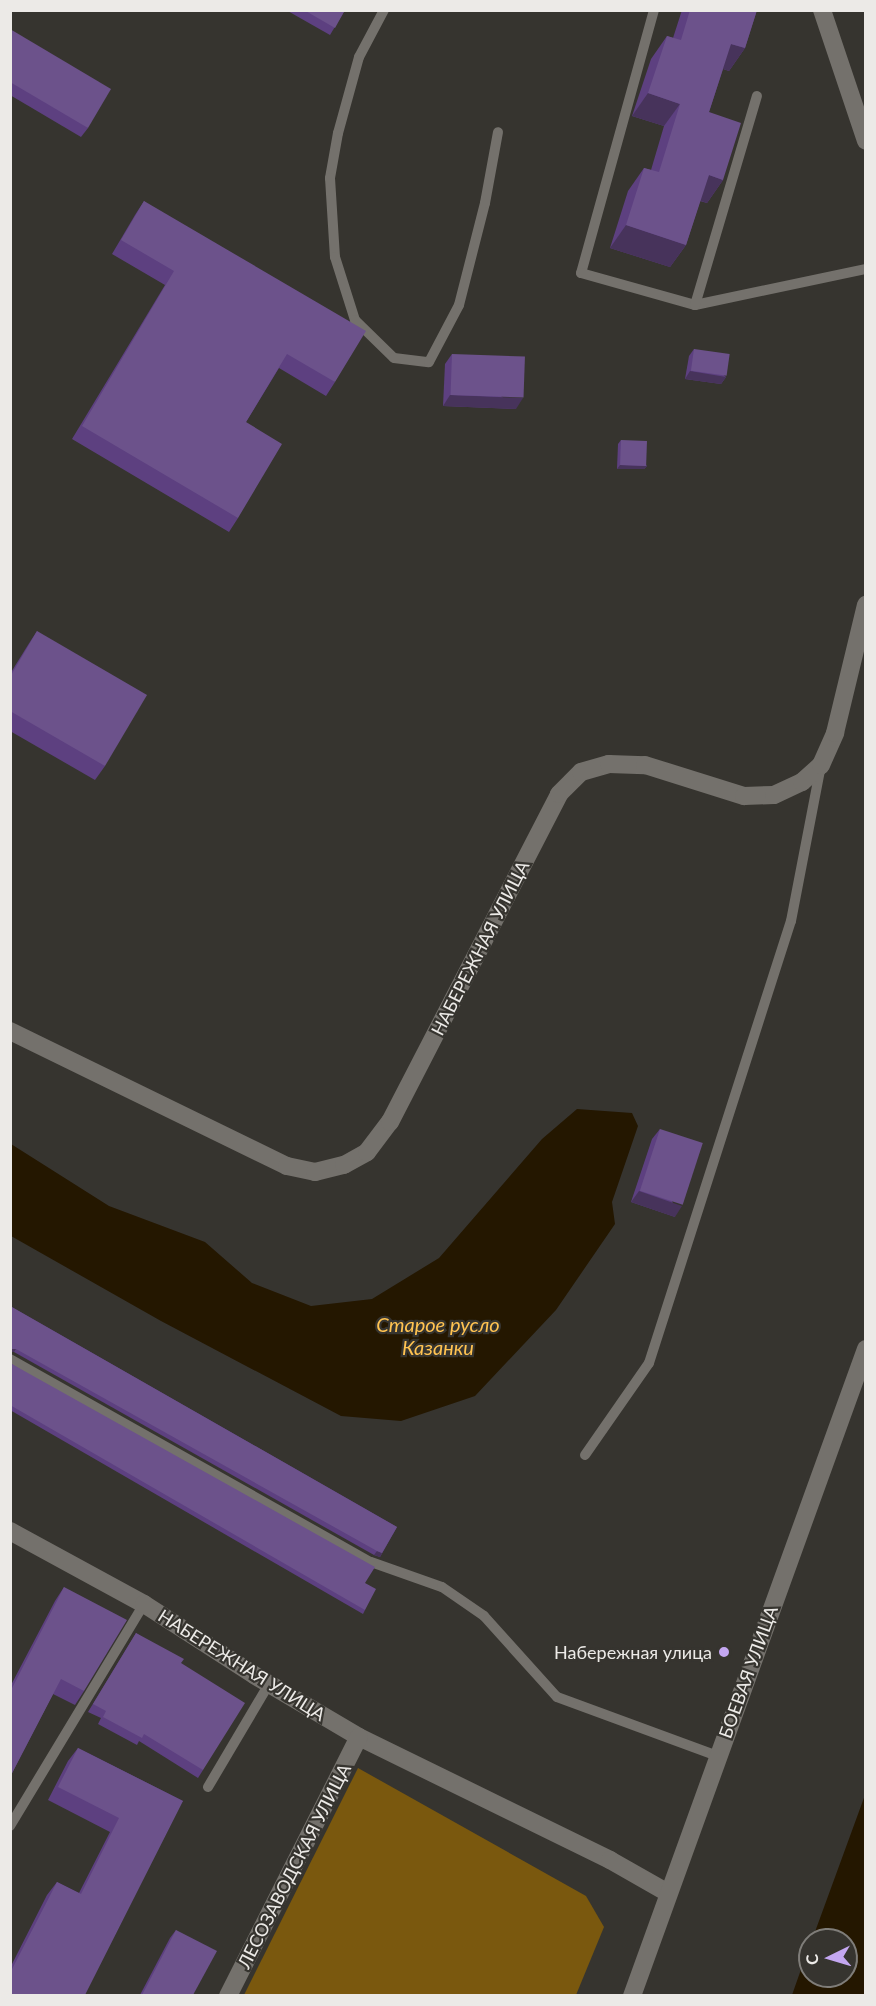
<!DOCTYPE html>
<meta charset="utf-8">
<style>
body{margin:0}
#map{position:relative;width:876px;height:2006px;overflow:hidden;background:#36342f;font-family:Lato,sans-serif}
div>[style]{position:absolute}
.green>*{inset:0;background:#7a580e}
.water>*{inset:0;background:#241700}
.lane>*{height:10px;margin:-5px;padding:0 5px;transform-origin:5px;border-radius:5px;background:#74716c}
.street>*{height:18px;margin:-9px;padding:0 9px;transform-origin:9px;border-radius:9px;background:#74716c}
.secondary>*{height:18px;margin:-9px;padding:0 9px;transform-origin:9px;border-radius:9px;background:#74716c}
.wall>*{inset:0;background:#5d4080}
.shaded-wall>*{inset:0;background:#47335b}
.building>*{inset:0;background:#6c528b;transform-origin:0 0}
.dots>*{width:16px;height:16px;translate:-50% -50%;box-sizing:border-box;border:3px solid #36342f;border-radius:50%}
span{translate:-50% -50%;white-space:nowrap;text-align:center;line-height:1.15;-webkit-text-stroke:4.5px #36342f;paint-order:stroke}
.street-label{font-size:18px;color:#eceae7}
.poi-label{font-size:18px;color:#eceae7}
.right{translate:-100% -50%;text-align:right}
.water-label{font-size:20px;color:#ffc351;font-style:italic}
.frame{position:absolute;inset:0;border:12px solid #eceae7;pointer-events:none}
.north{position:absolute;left:798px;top:1928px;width:60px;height:60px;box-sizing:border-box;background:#36342f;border:2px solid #7f7d79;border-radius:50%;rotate:265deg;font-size:16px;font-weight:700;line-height:24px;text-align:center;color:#eceae7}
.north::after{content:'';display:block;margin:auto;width:21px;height:27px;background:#c4a7f1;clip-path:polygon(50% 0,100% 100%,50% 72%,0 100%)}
</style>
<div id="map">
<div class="green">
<i style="clip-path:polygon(358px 1768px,586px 1896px,604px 1927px,576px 1995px,244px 1995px)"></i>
</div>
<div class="water">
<i style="clip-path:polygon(577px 1109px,632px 1113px,638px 1126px,612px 1202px,615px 1224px,556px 1310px,475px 1396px,401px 1421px,341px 1416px,161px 1321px,11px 1236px,11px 1144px,109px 1206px,205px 1242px,252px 1283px,311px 1306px,372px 1299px,439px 1258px,542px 1139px)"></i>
<i style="clip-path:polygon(865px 1795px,865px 1995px,792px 1995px,810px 1944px,810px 1976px,846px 1976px,846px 1940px,812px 1940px)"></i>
</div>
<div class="lane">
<i style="left:384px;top:10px;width:53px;rotate:118deg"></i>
<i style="left:359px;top:57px;width:79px;rotate:105.4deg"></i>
<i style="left:338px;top:133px;width:46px;rotate:100.1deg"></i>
<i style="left:330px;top:178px;width:79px;rotate:86.4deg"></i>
<i style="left:335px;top:257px;width:66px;rotate:72.4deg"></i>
<i style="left:355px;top:320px;width:54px;rotate:44.3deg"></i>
<i style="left:394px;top:358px;width:35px;rotate:7deg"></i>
<i style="left:429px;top:362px;width:64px;rotate:-62.2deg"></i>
<i style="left:459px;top:305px;width:105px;rotate:-75.7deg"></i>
<i style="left:485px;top:203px;width:72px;rotate:-79.6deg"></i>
<i style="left:654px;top:10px;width:273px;rotate:105.5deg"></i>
<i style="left:581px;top:273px;width:118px;rotate:15.7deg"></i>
<i style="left:695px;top:305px;width:175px;rotate:-11.9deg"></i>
<i style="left:695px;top:305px;width:218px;rotate:-73.5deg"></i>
<i style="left:10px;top:1359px;width:414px;rotate:29.4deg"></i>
<i style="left:371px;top:1562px;width:75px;rotate:19.4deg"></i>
<i style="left:442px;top:1587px;width:51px;rotate:34.6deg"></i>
<i style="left:484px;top:1616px;width:109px;rotate:48deg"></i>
<i style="left:557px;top:1697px;width:171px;rotate:20.2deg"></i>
<i style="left:585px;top:1455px;width:112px;rotate:-55.2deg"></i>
<i style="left:649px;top:1363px;width:464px;rotate:-72.2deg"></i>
<i style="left:791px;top:921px;width:159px;rotate:-79.1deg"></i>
<i style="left:208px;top:1787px;width:120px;rotate:-59.4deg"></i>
<i style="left:10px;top:1826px;width:259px;rotate:-58.9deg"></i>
</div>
<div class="street">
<i style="left:10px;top:1031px;width:308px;rotate:26deg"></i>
<i style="left:287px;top:1166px;width:29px;rotate:12deg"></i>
<i style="left:315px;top:1172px;width:30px;rotate:-14deg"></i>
<i style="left:344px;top:1165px;width:26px;rotate:-29deg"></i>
<i style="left:367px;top:1152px;width:38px;rotate:-53deg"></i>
<i style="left:390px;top:1122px;width:369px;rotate:-62.7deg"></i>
<i style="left:559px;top:794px;width:31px;rotate:-45deg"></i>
<i style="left:581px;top:772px;width:29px;rotate:-16deg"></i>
<i style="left:609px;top:764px;width:36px;rotate:2deg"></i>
<i style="left:645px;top:765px;width:104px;rotate:17.4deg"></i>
<i style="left:744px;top:796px;width:30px;rotate:-2deg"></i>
<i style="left:774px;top:795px;width:31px;rotate:-25deg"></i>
<i style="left:802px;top:782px;width:25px;rotate:-42deg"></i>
<i style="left:821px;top:765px;width:35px;rotate:-66deg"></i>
<i style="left:835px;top:733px;width:132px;rotate:-76.4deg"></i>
<i style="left:10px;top:1531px;width:153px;rotate:28.6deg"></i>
<i style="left:144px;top:1604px;width:131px;rotate:32.8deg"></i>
<i style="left:254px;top:1675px;width:122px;rotate:30.6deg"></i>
<i style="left:359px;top:1737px;width:280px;rotate:26.1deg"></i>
<i style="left:610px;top:1860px;width:67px;rotate:29.6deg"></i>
<i style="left:228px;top:1996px;width:290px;rotate:-63.2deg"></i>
</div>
<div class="secondary">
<i style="left:822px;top:10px;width:138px;rotate:71.4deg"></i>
<i style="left:632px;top:1996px;width:688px;rotate:-70.12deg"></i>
</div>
<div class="wall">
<i style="clip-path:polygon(286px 10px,345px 10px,330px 35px)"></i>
<i style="clip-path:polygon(682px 10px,757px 10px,745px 48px,729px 71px,723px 69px,709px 112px,723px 180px,707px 203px,700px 201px,686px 245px,670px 267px,610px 248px,628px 191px,644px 168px,651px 170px,664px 126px,632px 116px,651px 59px,667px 36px,673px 38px)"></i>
<i style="clip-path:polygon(10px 29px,88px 128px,81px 137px,10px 95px)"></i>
<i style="clip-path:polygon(144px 201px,335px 382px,326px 396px,279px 368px,246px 422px,238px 518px,229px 532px,72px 439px,165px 285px,112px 254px,135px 215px)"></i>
<i style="clip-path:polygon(694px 349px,726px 377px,721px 384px,685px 379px,689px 356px)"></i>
<i style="clip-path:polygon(452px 354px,516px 409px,443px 406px,445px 364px)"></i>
<i style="clip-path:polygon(621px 440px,647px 466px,644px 469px,617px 469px,618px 444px)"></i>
<i style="clip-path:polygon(37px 631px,105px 766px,95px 780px,10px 731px,10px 674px,28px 645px)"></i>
<i style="clip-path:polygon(660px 1129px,675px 1217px,631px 1202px,652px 1139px)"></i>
<i style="clip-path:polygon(10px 1306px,397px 1527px,380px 1557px,374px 1555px,14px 1352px)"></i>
<i style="clip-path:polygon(10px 1363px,365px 1583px,365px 1610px,363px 1614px,10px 1410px)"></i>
<i style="clip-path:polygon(64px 1587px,84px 1691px,75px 1705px,53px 1694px,10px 1777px,10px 1687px,55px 1601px)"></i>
<i style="clip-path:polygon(136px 1633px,181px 1663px,203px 1770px,198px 1778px,139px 1741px,137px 1745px,98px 1724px,101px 1718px,88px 1712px)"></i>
<i style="clip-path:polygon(78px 1748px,183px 1801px,10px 1995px,10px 1968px,47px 1895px,57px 1882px,79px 1893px,110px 1832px,48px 1800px,68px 1761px)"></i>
<i style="clip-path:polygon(176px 1930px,193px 1995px,140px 1995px,170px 1938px)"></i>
</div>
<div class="shaded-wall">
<i style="clip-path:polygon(731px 44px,745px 48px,729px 71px,715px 66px)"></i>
<i style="clip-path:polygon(648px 93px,680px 104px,664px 126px,632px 116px)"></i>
<i style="clip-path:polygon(709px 175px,723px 180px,707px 203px,693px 198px)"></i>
<i style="clip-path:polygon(626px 225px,686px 245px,670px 267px,610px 248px)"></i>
<i style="clip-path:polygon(690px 371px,726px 377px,721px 384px,685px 379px)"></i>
<i style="clip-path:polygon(450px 395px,523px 398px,516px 409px,443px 406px)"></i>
<i style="clip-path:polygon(620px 465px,647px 466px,644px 469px,617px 469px)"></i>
<i style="clip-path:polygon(639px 1191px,682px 1206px,675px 1217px,631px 1202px)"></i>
<i style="clip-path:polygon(10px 1349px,16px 1349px,14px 1352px,10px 1352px)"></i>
<i style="clip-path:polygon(377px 1551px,382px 1553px,380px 1557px,374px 1555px)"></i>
</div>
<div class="building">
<i style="clip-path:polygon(304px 10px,345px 10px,335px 28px)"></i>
<i style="clip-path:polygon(690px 10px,757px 10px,745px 48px,731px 44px,709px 112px,741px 123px,723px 180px,709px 175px,686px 245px,626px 225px,644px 168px,659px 172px,680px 104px,648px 93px,667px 36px,681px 40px)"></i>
<i style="clip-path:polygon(10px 29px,111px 89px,88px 128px,10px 82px)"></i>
<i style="clip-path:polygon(144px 201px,366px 331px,335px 382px,287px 354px,246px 422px,282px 444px,238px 518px,82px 426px,174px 271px,121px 240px)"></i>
<i style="left:694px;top:349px;width:36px;height:22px;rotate:8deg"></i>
<i style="left:452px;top:354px;width:73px;height:41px;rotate:2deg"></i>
<i style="left:621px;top:440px;width:26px;height:25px;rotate:2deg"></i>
<i style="clip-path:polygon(37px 631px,147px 695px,105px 766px,10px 711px,10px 677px)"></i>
<i style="left:660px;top:1129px;width:45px;height:65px;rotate:18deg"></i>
<i style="clip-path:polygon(10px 1306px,397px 1527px,382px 1553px,377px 1551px,16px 1349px,10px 1349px)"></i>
<i style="clip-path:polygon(10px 1363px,375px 1567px,365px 1583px,376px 1589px,365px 1610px,10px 1405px)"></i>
<i style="clip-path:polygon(64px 1587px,127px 1620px,84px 1691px,61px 1679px,10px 1777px,10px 1692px)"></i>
<i style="clip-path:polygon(136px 1633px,184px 1659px,181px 1663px,245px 1703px,203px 1770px,144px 1734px,142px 1738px,103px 1717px,106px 1711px,93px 1704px)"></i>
<i style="clip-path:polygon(78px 1748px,183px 1801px,85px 1995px,10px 1995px,10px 1973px,57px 1882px,81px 1894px,119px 1818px,58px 1787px)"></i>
<i style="clip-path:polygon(176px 1930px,217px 1951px,193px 1995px,142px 1995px)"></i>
</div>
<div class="dots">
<i style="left:724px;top:1652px;background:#c4a7f1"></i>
</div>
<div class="street-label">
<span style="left:480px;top:948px;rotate:-63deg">НАБЕРЕЖНАЯ УЛИЦА</span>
<span style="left:242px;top:1665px;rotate:32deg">НАБЕРЕЖНАЯ УЛИЦА</span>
<span style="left:748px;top:1672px;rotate:-70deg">БОЕВАЯ УЛИЦА</span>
<span style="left:294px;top:1866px;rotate:-63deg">ЛЕСОЗАВОДСКАЯ УЛИЦА</span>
</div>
<div class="poi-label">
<span class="right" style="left:712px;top:1652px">Набережная улица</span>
</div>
<div class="water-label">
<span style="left:438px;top:1336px">Старое русло<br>Казанки</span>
</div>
<div class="frame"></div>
<div class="north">С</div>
</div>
